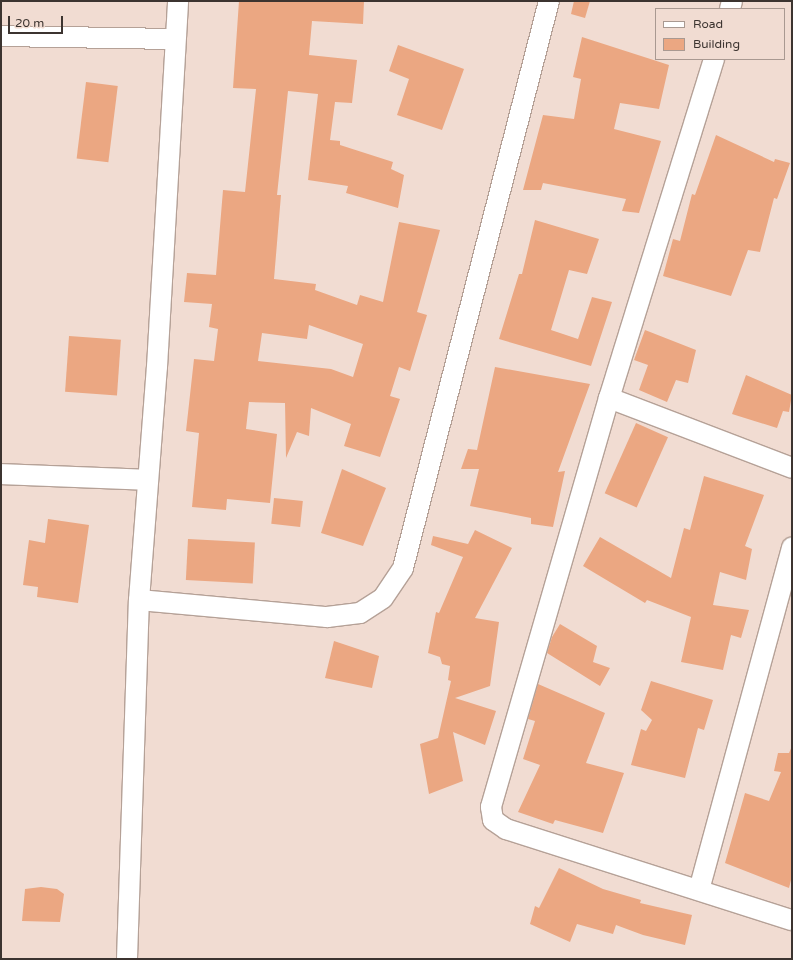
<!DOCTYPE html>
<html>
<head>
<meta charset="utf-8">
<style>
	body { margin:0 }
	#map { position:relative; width:793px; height:960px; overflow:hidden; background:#f1dcd2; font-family:"Varela Round",sans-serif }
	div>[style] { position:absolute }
	.building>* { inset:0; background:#eba782; transform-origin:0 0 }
	.roads { filter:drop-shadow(1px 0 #b5a197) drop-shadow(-1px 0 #b5a197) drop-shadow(0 1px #b5a197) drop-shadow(0 -1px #b5a197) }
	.street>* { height:20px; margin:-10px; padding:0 10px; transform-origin:10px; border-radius:10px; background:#fff }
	span { translate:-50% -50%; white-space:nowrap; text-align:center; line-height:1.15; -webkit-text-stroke:3px #f1dcd2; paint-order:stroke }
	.frame { position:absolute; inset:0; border:2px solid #3c3430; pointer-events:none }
	.legend { position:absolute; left:655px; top:8px; width:130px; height:52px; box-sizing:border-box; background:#f1dcd2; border:1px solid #a99991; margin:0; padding:5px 7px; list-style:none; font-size:12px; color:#3c3430 }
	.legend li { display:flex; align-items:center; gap:8px; height:20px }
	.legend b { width:20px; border:1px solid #a99991 }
	.scale { position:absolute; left:8px; top:16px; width:55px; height:18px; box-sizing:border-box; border:2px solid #3c3430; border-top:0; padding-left:5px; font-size:12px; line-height:14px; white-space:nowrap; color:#3c3430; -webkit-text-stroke:3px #f1dcd2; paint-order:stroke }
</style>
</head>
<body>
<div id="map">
	<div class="building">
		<i style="clip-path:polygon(evenodd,239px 1px,364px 1px,363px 24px,312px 21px,309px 55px,357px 60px,352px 103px,335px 102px,330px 140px,340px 141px,340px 145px,393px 162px,391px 169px,404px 175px,398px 208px,346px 193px,348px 186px,308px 180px,318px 94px,288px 91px,277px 195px,281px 195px,274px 279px,316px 284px,315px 290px,357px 305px,360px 295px,383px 302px,399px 222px,440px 230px,417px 312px,427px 315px,410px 371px,399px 367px,390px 396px,400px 399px,380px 457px,344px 446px,351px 424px,311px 408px,309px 436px,297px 432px,286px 458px,285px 403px,249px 402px,246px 429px,277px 434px,270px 503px,227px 499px,226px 510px,192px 507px,199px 433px,186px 431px,194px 359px,214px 361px,218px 329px,209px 327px,212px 304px,184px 302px,187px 273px,216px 275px,223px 190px,245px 192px,256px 89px,233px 88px,239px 1px,309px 325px,363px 344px,353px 377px,331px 369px,258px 361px,262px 333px,307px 339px,309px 325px)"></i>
		<i style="clip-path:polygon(574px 1px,590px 1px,585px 18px,571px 14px)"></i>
		<i style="clip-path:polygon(582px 37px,669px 65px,659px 109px,620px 103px,614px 129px,661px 141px,639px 213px,622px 211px,626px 199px,543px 183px,541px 190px,523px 190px,543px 115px,574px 119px,581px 79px,573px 77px)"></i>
		<i style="clip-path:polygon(398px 45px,464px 69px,442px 130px,397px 115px,409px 79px,389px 71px)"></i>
		<i style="left:86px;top:82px;width:32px;height:77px;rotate:7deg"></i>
		<i style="clip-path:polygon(716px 135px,774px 162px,775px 159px,790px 163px,777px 199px,774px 198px,760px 252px,748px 250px,731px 296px,663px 276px,673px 239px,680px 241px,692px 194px,695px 195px)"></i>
		<i style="clip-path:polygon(535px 220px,599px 239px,587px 274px,569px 270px,551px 330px,578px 339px,592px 297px,612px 302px,591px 366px,499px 339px,519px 274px,522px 274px)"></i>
		<i style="clip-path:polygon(645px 330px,696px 350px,688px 383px,676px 380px,667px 402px,639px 390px,648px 365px,634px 360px)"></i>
		<i style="left:69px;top:336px;width:52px;height:56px;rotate:4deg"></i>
		<i style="clip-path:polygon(495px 367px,590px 384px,558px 472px,565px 471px,553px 527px,531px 524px,531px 518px,470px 506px,479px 469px,461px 469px,468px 449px,477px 450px)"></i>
		<i style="clip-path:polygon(746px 375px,792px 395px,789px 412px,783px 411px,777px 428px,732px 414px)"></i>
		<i style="left:636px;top:423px;width:35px;height:77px;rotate:24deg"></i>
		<i style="clip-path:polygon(342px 469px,386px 488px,363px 546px,321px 533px)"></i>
		<i style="clip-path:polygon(704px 476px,764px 495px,745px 546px,752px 549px,746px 580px,720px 572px,713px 605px,749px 610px,741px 638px,731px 635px,723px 670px,681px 662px,691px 617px,647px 600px,645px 603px,583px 566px,600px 537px,671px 578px,684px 528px,690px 530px)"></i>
		<i style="left:274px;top:498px;width:29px;height:26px;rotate:6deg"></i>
		<i style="clip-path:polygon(48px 519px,89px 525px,78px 603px,37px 597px,38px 587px,23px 585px,29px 540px,45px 543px)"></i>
		<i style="clip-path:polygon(475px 530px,512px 548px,475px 618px,499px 622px,490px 686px,455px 698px,496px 711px,485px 745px,453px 732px,463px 781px,429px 794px,420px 744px,438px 738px,451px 681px,448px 680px,450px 666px,442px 664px,440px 657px,428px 653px,436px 612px,439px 613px,463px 557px,431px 545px,433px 536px,468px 544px)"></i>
		<i style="left:188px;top:539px;width:67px;height:41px;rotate:3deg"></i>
		<i style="clip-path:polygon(560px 624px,597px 646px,593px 662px,610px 668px,600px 686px,547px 653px,552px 637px)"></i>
		<i style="clip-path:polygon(334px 641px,379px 656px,372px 688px,325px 678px)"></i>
		<i style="clip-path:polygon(651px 681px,713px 700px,704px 730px,698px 728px,685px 778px,631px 765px,641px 729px,646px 731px,652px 720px,641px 710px)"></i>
		<i style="clip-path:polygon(538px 684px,605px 713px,586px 763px,624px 773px,603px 833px,555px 820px,553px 824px,518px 812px,540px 765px,523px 759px,535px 721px,528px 719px)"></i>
		<i style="clip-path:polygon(792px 746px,792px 876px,789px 888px,725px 863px,745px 793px,769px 801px,781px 772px,774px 771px,778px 753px,789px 753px)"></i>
		<i style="clip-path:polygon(559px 868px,603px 889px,641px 900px,640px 903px,692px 915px,685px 945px,643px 935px,616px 925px,613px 934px,577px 924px,570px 942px,530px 924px,535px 906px,539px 908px)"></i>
		<i style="clip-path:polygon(41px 887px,57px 889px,64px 894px,60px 922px,22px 921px,25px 889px)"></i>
	</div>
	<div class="roads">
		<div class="street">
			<i style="left:730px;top:9px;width:8px;rotate:-76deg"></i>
			<i style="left:1px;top:36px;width:174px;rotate:1deg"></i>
			<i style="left:714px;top:59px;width:355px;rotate:107.2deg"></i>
			<i style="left:609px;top:398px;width:426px;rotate:106.1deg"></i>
			<i style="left:491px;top:807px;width:13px;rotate:81deg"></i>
			<i style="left:493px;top:820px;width:16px;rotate:35deg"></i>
			<i style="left:506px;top:829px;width:300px;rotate:17.7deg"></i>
			<i style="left:609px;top:398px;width:196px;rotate:20.9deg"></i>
			<i style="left:1px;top:474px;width:147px;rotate:2.3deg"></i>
			<i style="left:139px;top:600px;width:189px;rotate:5.2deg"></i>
			<i style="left:327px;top:617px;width:33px;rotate:-7deg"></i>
			<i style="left:360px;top:613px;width:27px;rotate:-33deg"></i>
			<i style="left:383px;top:598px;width:36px;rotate:-56deg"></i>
			<i style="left:403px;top:568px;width:585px;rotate:-75.56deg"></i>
			<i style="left:699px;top:890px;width:355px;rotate:-74.8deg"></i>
			<i style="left:127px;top:959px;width:359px;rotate:-88.1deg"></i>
			<i style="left:139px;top:600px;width:234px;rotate:-85.6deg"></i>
			<i style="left:157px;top:367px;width:367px;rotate:-86.7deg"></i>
		</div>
	</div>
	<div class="frame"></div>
	<ul class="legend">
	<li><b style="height:5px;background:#fff"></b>Road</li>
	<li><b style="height:11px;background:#eba782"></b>Building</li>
	</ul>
	<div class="scale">20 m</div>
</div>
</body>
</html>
